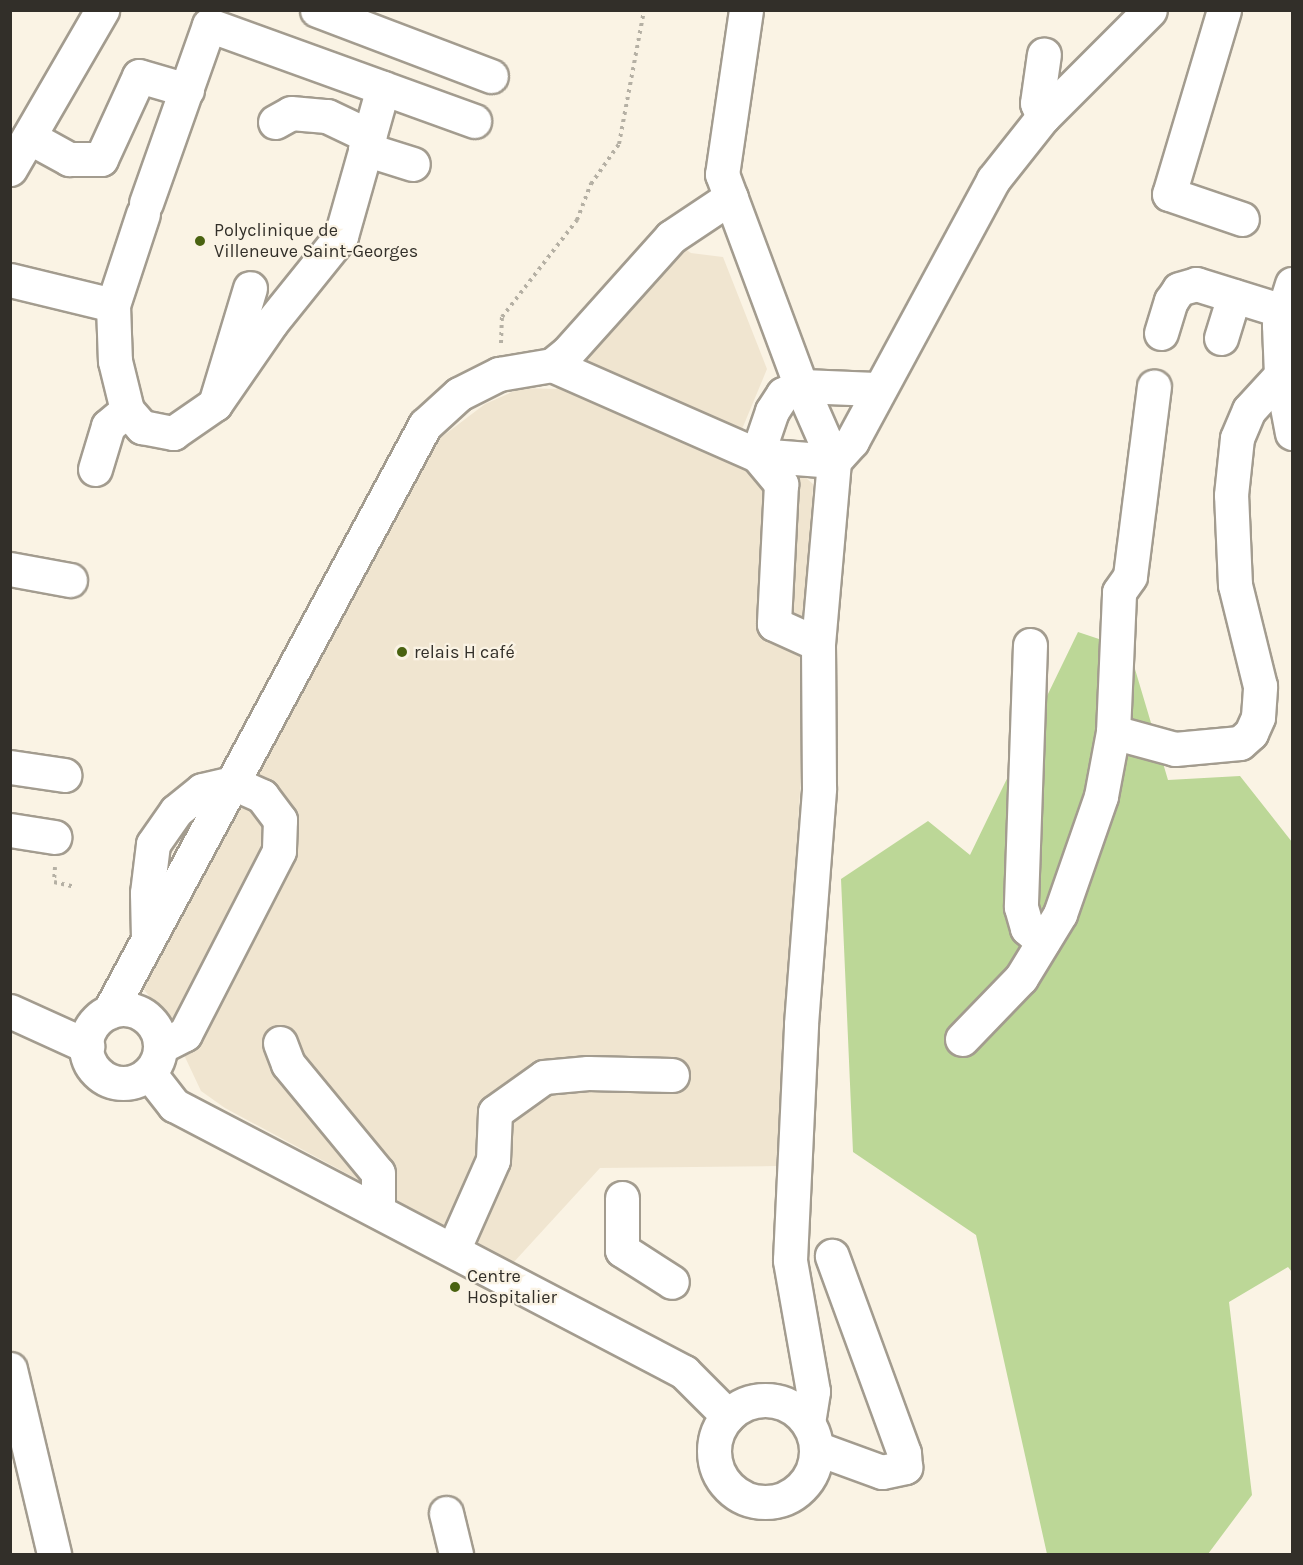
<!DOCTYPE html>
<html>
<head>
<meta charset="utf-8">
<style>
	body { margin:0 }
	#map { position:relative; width:1303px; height:1565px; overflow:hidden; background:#faf3e4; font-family:Karla,sans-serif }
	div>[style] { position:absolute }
	.built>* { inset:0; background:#f0e5d0 }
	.green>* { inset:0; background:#bcd797 }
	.path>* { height:4px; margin-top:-2px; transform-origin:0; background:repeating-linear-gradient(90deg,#b5b0a4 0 3px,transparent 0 7.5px) }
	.roads { filter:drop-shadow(2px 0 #a39c8f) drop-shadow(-2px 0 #a39c8f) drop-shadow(0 2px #a39c8f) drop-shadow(0 -2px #a39c8f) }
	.minor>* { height:33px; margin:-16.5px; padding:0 16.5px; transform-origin:16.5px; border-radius:16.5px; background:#fff }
	.minor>.ring { margin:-16.5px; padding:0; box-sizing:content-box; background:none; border:33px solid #fff; border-radius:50% }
	.dots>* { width:16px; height:16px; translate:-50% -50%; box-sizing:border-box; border:3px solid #faf3e4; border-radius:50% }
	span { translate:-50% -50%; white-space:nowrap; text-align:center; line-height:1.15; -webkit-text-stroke:4.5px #faf3e4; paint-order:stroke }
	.poi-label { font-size:18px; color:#322f29 }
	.left { translate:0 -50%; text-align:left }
	.frame { position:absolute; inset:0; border:12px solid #322f29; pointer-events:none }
</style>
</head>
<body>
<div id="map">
	<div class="built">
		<i style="clip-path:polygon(678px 244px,691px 253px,723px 257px,767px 369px,730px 458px,805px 477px,813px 484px,801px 777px,776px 1166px,600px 1168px,513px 1263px,225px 1108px,201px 1091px,168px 1021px,139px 983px,401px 497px,439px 439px,485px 404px,521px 388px,556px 389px)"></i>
	</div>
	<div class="green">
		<i style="clip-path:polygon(1078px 632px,1129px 649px,1168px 780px,1240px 776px,1292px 842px,1292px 1272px,1288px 1267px,1229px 1302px,1252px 1495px,1208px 1554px,1047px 1554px,976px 1235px,853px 1152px,841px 879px,928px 821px,970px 855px)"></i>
	</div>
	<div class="path">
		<i style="left:501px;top:343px;width:26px;rotate:-88deg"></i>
		<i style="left:502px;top:317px;width:123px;rotate:-52.3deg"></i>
		<i style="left:577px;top:220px;width:39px;rotate:-69deg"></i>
		<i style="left:591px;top:184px;width:49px;rotate:-55deg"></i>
		<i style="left:619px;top:144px;width:136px;rotate:-79.4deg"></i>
		<i style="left:55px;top:867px;width:15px;rotate:94deg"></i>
		<i style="left:54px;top:882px;width:22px;rotate:13deg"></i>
	</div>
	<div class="roads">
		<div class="minor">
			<i style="left:317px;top:10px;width:186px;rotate:20.8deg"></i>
			<i style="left:746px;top:10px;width:166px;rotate:98.3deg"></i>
			<i style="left:722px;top:174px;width:226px;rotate:69.6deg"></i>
			<i style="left:801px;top:386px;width:82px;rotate:66.3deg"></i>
			<i style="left:1224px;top:10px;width:192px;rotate:106.6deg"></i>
			<i style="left:1169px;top:194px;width:77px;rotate:18.9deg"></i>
			<i style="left:1043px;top:117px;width:15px;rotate:-113deg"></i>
			<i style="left:1037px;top:103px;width:49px;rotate:-81.9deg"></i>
			<i style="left:275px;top:122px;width:18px;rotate:-29deg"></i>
			<i style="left:291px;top:113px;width:36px;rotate:5deg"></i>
			<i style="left:327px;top:116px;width:47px;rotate:25.5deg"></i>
			<i style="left:29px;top:137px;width:46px;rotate:28.8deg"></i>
			<i style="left:69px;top:159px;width:32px"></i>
			<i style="left:101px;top:159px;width:91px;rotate:-65.4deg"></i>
			<i style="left:139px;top:76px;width:50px;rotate:16.3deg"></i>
			<i style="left:365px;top:149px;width:50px;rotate:17.4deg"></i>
			<i style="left:10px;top:169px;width:184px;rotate:-59.9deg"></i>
			<i style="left:146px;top:203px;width:189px;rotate:-70.5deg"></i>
			<i style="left:209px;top:25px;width:282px;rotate:19.9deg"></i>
			<i style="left:10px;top:280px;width:106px;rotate:13.6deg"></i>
			<i style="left:113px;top:305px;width:96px;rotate:-71.8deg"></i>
			<i style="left:1292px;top:284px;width:43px;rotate:107.6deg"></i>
			<i style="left:1279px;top:325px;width:50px;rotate:87.7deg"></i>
			<i style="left:1281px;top:375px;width:59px;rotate:79.3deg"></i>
			<i style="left:113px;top:305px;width:56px;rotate:88deg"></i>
			<i style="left:115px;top:361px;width:50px;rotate:76.2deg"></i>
			<i style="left:127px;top:410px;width:23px;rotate:49deg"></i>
			<i style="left:142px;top:427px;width:32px;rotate:11deg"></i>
			<i style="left:173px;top:433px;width:51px;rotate:-34.6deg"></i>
			<i style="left:215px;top:404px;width:121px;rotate:-73.2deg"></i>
			<i style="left:1161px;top:333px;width:34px;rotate:-73deg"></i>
			<i style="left:1171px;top:301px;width:14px;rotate:-56deg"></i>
			<i style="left:1179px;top:289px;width:18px;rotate:-16deg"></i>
			<i style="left:1196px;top:284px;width:91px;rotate:17.2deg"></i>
			<i style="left:1221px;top:338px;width:44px;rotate:-72.8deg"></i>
			<i style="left:552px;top:365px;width:224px;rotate:23.7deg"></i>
			<i style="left:757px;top:455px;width:77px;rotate:4.5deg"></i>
			<i style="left:215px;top:404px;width:98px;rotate:-55.3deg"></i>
			<i style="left:271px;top:323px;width:112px;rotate:-51.2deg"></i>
			<i style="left:341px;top:236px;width:154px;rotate:-74.2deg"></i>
			<i style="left:757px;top:455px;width:38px;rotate:50deg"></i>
			<i style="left:781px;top:484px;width:140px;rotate:92.9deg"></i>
			<i style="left:774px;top:624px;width:48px;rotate:24.4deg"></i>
			<i style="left:757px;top:455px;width:46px;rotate:-71.2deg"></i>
			<i style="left:772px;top:411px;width:20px;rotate:-57deg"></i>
			<i style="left:783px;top:394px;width:20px;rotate:-24deg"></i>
			<i style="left:801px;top:386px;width:76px;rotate:2.3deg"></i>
			<i style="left:95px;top:469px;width:45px;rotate:-73.2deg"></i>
			<i style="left:108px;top:426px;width:25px;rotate:-40deg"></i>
			<i style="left:10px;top:569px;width:61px;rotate:10.4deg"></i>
			<i style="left:1030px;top:645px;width:262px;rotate:92deg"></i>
			<i style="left:1021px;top:907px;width:22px;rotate:74deg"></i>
			<i style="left:1027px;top:928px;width:21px;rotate:41deg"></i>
			<i style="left:1113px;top:732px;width:64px;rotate:15.3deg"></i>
			<i style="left:1175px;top:749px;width:65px;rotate:-5.3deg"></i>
			<i style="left:1240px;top:743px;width:15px;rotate:-42deg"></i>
			<i style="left:1251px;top:733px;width:17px;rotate:-66deg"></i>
			<i style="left:1258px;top:717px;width:31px;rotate:-86deg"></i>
			<i style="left:1260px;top:686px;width:104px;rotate:-103.9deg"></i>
			<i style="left:1235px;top:585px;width:90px;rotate:-92.5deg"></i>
			<i style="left:1231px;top:495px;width:57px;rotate:-84deg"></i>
			<i style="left:1237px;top:438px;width:30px;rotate:-67deg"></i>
			<i style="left:1249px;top:410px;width:47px;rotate:-47.6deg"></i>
			<i style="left:10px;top:767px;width:55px;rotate:8.4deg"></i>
			<i style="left:10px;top:830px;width:45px;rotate:9deg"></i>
			<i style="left:148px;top:938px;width:45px;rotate:-91.3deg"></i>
			<i style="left:147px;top:893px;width:49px;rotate:-83deg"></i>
			<i style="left:153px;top:844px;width:40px;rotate:-55.1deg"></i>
			<i style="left:176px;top:811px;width:33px;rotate:-39deg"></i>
			<i style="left:202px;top:790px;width:32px;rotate:-13deg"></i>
			<i style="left:233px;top:783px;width:32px;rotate:24deg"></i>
			<i style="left:262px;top:796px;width:30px;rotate:53deg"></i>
			<i style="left:280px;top:820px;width:31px;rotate:92deg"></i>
			<i style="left:279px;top:851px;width:206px;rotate:117.2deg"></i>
			<i style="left:185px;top:1034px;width:28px;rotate:153deg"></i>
			<i class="ring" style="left:86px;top:1009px;width:41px;height:41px"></i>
			<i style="left:10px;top:1011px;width:85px;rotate:24.4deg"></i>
			<i style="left:109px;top:1012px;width:667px;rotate:-61.71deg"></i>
			<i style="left:425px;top:425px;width:46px;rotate:-42.4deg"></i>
			<i style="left:459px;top:394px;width:45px;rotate:-26.6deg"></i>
			<i style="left:499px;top:374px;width:54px;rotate:-9.6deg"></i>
			<i style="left:552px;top:365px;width:19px;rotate:-39deg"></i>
			<i style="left:567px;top:353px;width:156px;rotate:-48.1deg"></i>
			<i style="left:671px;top:237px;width:72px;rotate:-33.7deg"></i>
			<i style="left:962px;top:1039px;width:85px;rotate:-46deg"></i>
			<i style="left:1021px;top:978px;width:75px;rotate:-58.6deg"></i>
			<i style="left:1060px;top:914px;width:125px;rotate:-70.8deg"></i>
			<i style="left:1101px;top:796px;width:65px;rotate:-79.4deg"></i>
			<i style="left:1113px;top:732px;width:140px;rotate:-87.5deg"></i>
			<i style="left:1119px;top:592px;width:19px;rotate:-55deg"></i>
			<i style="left:1130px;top:576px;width:191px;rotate:-82.8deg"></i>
			<i style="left:280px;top:1043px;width:22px;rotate:69deg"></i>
			<i style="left:288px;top:1064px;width:141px;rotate:50.5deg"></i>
			<i style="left:378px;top:1173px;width:38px;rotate:90deg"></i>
			<i style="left:149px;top:1073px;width:41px;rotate:52deg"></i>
			<i style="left:174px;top:1105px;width:576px;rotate:27.63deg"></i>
			<i style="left:684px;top:1372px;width:62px;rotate:45deg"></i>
			<i style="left:622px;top:1198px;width:52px;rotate:90deg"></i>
			<i style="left:622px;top:1250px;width:59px;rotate:32.6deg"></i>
			<i style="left:454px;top:1248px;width:96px;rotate:-66.1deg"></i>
			<i style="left:493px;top:1160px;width:48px;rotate:-87.6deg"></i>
			<i style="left:495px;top:1112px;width:60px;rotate:-35.5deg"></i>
			<i style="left:544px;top:1077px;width:44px;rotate:-5.2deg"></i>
			<i style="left:588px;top:1073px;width:84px;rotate:1.4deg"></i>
			<i style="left:10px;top:1369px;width:190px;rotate:76.6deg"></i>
			<i class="ring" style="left:714px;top:1400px;width:69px;height:69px"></i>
			<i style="left:808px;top:1423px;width:32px;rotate:-81deg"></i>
			<i style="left:813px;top:1391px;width:133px;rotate:-100deg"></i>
			<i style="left:790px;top:1260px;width:236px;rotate:-87.3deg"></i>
			<i style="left:801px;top:1024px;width:237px;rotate:-85.6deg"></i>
			<i style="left:819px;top:788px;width:144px;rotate:-90.4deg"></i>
			<i style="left:818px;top:644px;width:184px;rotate:-85deg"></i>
			<i style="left:834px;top:461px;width:27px;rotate:-48deg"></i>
			<i style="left:852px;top:441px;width:297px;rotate:-61.6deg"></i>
			<i style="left:993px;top:180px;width:80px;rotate:-51.6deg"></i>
			<i style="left:1043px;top:117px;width:151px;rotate:-45deg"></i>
			<i style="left:816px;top:1448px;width:70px;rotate:20deg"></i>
			<i style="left:882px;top:1472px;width:24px;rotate:-12deg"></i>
			<i style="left:905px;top:1467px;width:14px;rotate:-94deg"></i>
			<i style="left:904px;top:1453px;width:210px;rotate:-110.1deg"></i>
			<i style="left:446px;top:1513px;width:42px;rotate:76.3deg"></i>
		</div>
	</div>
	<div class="dots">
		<i style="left:200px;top:241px;background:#496210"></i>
		<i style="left:402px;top:652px;background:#496210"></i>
		<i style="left:455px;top:1287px;background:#496210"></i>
	</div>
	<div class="poi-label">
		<span class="left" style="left:214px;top:241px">Polyclinique de<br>Villeneuve Saint-Georges</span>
		<span class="left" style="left:414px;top:652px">relais H café</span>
		<span class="left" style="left:467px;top:1287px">Centre<br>Hospitalier</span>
	</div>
	<div class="frame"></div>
</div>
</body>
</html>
